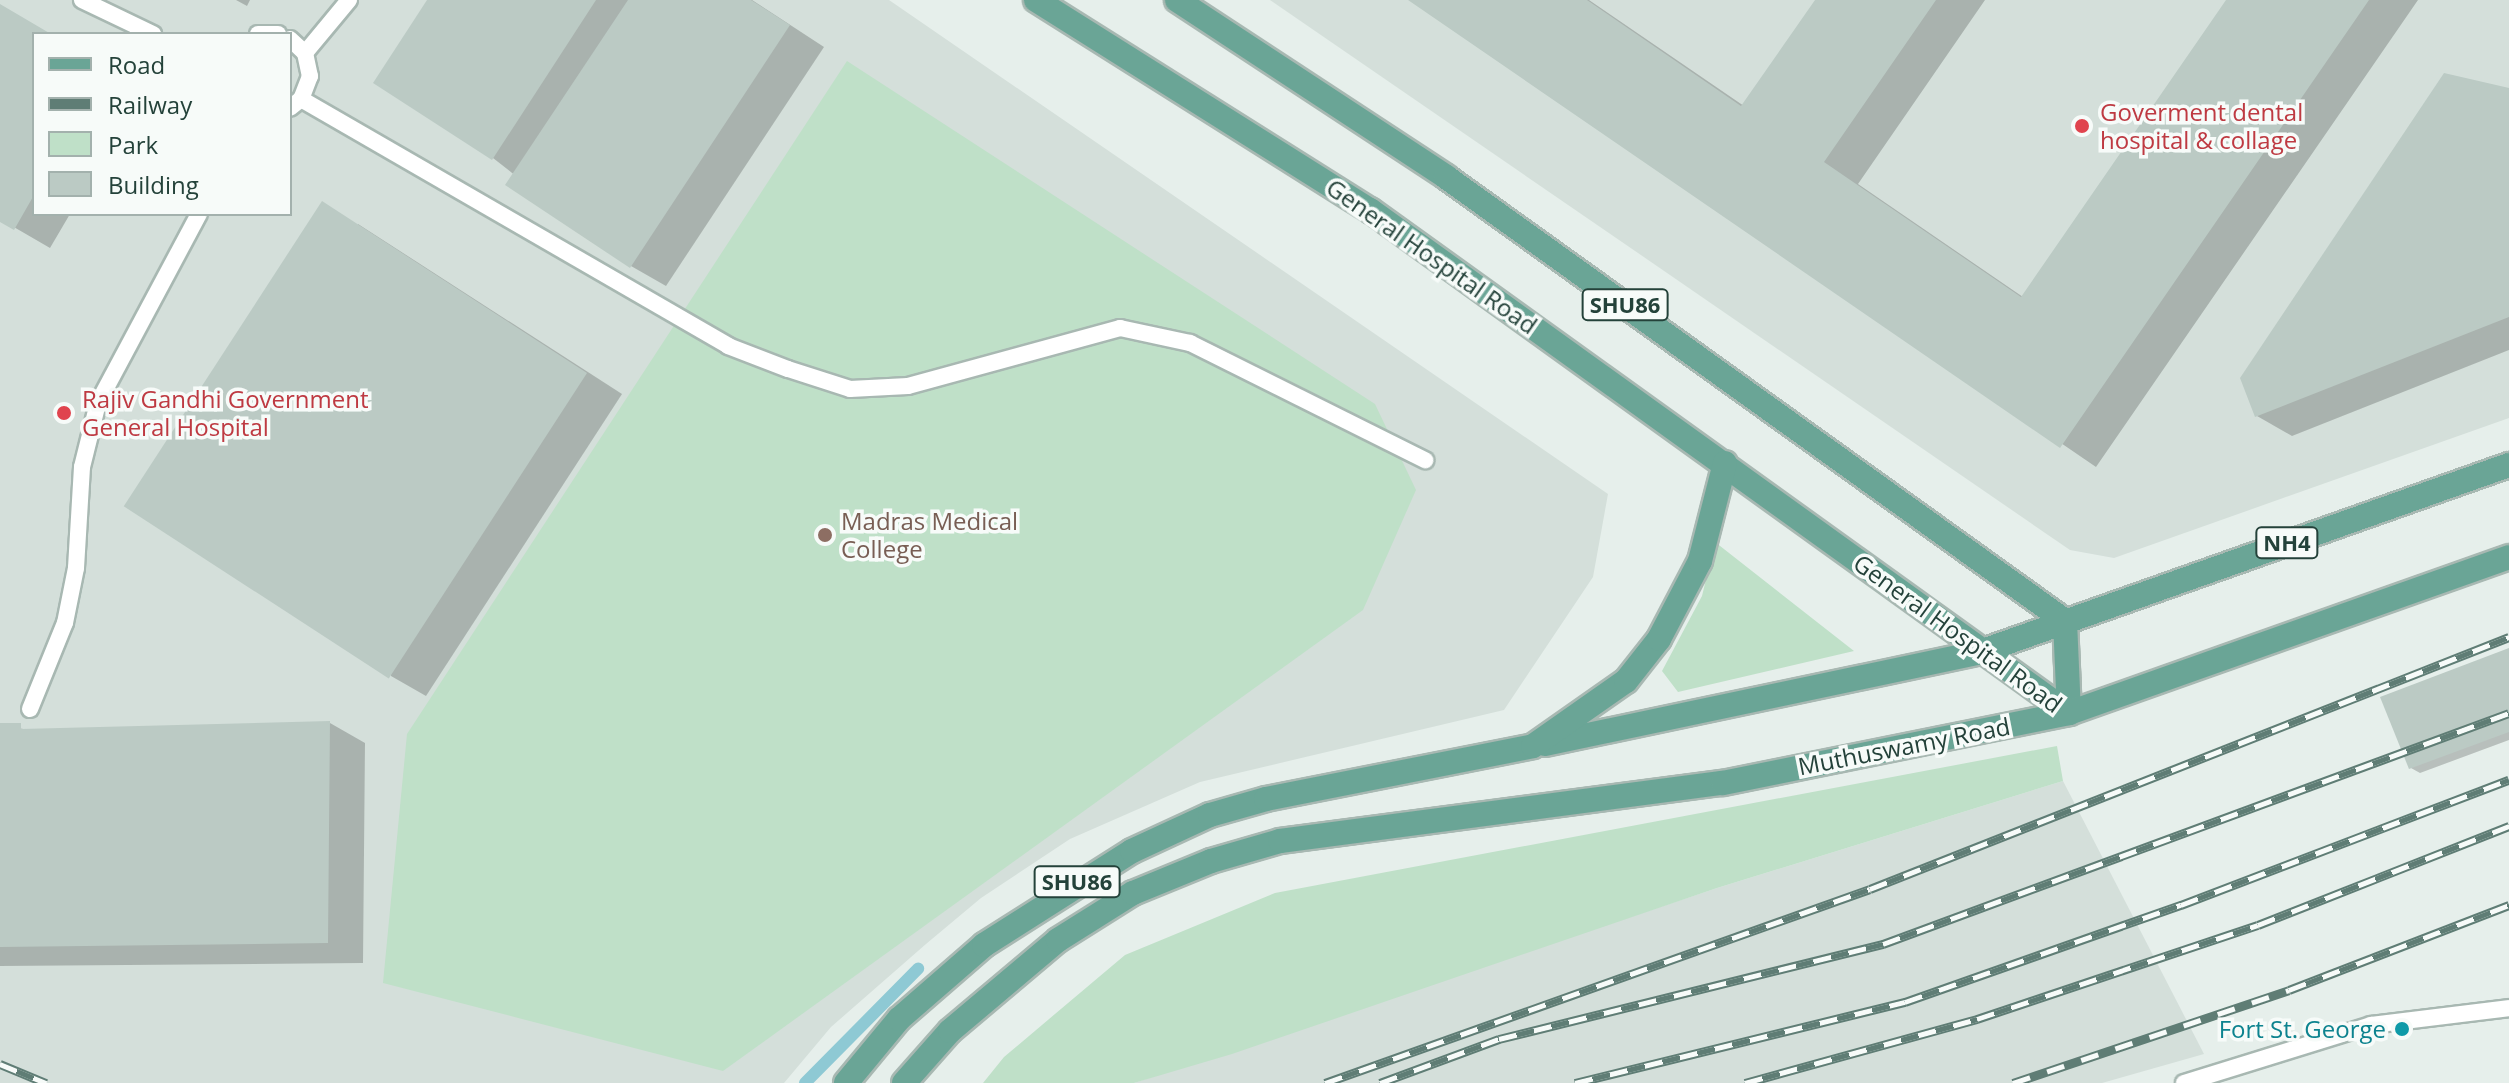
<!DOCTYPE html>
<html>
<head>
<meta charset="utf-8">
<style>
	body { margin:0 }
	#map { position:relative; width:2509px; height:1083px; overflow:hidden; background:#e6efeb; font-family:"Open Sans",sans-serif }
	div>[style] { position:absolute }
	.built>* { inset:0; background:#d4dfda }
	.green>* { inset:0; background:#bfe0c8 }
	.shadow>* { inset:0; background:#0003 }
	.stream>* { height:12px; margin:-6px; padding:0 6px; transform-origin:6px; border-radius:6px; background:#8ec9d4 }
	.building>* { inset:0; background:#bbcac4; transform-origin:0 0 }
	.roads { filter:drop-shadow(2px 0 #a8b8b2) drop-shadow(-2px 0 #a8b8b2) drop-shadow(0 2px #a8b8b2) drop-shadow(0 -2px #a8b8b2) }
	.service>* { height:16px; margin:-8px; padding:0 8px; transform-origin:8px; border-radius:8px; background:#fff }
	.primary>* { height:24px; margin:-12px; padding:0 12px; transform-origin:12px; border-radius:12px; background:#6aa596 }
	.rail>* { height:9px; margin-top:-4.5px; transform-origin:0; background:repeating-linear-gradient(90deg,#f7fbf9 0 18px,#5f7d75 0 36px); box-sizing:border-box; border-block:2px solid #5f7d75 }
	.dots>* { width:22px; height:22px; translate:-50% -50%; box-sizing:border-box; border:4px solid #f7fbf9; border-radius:50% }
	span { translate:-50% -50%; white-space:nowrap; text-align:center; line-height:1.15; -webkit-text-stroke:7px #f7fbf9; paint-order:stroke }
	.shield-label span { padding:2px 6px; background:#f7fbf9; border:2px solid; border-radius:6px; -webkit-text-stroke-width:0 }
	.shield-label { font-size:22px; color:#24423a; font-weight:700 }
	.health-label { font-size:24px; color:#be3a42 }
	.left { translate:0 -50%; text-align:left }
	.street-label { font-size:24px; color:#24423a }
	.education-label { font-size:24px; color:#785e54 }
	.culture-label { font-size:24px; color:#0d838f }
	.right { translate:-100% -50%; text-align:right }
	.legend { position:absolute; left:32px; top:32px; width:260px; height:184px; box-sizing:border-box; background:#f7fbf9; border:2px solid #a3b1ad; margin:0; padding:10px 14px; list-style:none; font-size:24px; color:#24423a }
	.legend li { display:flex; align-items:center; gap:16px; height:40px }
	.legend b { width:40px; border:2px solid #a3b1ad }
</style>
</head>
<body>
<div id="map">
	<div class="built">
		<i style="clip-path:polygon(evenodd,0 0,889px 0,1608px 494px,1593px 577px,1504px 710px,1200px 782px,1070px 839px,981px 898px,926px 944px,831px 1027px,784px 1083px,0 1083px,0 0,34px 34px,290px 34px,290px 214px,34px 214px,34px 34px)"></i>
		<i style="clip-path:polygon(1270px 0,2509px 0,2509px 418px,2114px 558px,2070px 550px)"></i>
		<i style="clip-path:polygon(2063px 781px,2204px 1054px,2102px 1083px,1134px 1083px,1717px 888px)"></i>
	</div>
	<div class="green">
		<i style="clip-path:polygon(847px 61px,1375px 404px,1416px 490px,1363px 610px,723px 1071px,383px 983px,407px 734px)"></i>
		<i style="clip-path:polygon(1715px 542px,1854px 651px,1678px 692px,1662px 671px,1702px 596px)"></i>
		<i style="clip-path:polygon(2057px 746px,2063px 781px,1717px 888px,1232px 1054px,1134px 1083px,983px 1083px,1004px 1057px,1125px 955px,1275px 893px)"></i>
	</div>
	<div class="shadow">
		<i style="clip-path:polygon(236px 0,250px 0,247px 6px)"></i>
		<i style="clip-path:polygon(429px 0,752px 0,824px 47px,666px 286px,631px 266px,493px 158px)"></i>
		<i style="clip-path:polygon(1412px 0,1589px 0,1744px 106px,1817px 0,1985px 0,1858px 184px,2023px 297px,2228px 0,2418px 0,2096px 467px)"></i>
		<i style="clip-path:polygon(0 6px,47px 34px,34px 34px,34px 214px,70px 214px,50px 248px,0 219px)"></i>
		<i style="clip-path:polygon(2509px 90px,2509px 350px,2292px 436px,2257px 416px)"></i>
		<i style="clip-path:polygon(358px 224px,622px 394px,426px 696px,391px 676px)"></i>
		<i style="clip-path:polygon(2509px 651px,2509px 740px,2420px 773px,2411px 768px)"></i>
		<i style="clip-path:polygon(330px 723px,365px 743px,363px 963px,0 966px,0 725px,29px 730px)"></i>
	</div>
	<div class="stream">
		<i style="left:805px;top:1083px;width:161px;rotate:-45.3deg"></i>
	</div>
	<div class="building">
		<i style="clip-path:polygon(427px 0,596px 0,492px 160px,373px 83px)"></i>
		<i style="clip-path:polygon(628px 0,751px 0,790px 25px,630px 268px,505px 185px)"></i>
		<i style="clip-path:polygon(1408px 0,1587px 0,1741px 106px,1815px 0,1936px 0,1824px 162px,2021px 297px,2226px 0,2369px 0,2060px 448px)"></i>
		<i style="clip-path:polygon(0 4px,51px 34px,34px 34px,34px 195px,14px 230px,0 222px)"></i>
		<i style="clip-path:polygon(2444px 73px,2509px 88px,2509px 317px,2255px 417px,2240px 378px)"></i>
		<i style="left:322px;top:201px;width:316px;height:364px;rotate:33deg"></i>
		<i style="clip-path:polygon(2509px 648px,2509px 732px,2409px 769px,2380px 697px)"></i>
		<i style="clip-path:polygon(330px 721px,328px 943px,0 947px,0 723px,21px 723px,21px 729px)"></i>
	</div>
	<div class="roads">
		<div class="service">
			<i style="left:82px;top:0;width:79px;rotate:25.6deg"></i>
			<i style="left:258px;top:34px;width:20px"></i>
			<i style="left:290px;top:39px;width:21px;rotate:43deg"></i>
			<i style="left:305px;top:53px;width:24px;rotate:78deg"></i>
			<i style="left:310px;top:76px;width:25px;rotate:111deg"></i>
			<i style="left:301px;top:99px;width:14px;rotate:141deg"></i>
			<i style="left:305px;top:53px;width:69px;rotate:-50.3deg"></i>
			<i style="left:301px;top:99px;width:493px;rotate:30deg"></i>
			<i style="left:728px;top:346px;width:64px;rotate:21deg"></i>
			<i style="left:788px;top:369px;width:65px;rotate:17.9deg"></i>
			<i style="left:850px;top:389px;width:58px;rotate:-3deg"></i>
			<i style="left:908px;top:386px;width:220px;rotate:-15.3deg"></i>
			<i style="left:1120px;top:328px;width:72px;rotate:12.1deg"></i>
			<i style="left:1190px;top:343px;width:263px;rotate:26.5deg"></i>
			<i style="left:30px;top:709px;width:93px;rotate:-67.9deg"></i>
			<i style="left:65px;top:623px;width:56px;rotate:-78.7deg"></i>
			<i style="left:76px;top:568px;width:101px;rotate:-86.6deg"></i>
			<i style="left:82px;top:467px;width:66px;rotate:-76deg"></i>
			<i style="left:98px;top:403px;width:214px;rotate:-61.9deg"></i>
			<i style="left:2184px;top:1083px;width:196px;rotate:-17.2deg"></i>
			<i style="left:2371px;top:1025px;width:139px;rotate:-7deg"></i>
		</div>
		<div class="primary">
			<i style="left:1036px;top:0;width:395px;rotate:32.2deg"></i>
			<i style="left:1370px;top:210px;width:861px;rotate:35.74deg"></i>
			<i style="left:1177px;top:0;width:322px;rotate:33.3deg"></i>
			<i style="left:1446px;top:177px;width:762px;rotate:35.65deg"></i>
			<i style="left:2065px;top:621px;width:92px;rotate:87.5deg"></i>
			<i style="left:1545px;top:744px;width:445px;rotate:-11.9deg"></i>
			<i style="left:1980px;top:652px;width:561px;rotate:-19.47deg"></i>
			<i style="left:846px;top:1083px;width:83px;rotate:-50.4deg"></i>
			<i style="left:899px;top:1019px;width:113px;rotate:-41deg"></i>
			<i style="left:984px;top:945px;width:175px;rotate:-32.4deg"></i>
			<i style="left:1132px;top:851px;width:86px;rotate:-24.8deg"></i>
			<i style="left:1210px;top:815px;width:58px;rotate:-15.9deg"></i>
			<i style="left:1266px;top:799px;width:272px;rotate:-11.2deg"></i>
			<i style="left:1533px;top:746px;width:113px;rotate:-35deg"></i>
			<i style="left:1626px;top:681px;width:53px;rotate:-51.8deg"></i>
			<i style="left:1659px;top:639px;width:88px;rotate:-62.3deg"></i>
			<i style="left:1700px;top:561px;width:101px;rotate:-75.7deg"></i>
			<i style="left:904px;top:1083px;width:69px;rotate:-48.5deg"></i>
			<i style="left:950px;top:1031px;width:141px;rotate:-40.1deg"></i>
			<i style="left:1058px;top:940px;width:89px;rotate:-32.1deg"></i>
			<i style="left:1133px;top:893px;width:84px;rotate:-22.3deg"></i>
			<i style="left:1211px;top:861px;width:72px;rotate:-16.2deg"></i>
			<i style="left:1280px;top:841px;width:447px;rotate:-7.5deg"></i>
			<i style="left:1723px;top:783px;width:353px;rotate:-11.4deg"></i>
			<i style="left:2069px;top:713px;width:467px;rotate:-19.5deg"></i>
		</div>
	</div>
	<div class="rail">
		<i style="left:0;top:1064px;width:50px;rotate:22.4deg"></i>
		<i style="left:1325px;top:1083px;width:578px;rotate:-19.59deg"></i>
		<i style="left:1870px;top:889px;width:687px;rotate:-21.52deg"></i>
		<i style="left:1380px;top:1083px;width:127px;rotate:-20.3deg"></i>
		<i style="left:1499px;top:1039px;width:396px;rotate:-13.9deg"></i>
		<i style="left:1883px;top:944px;width:667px;rotate:-20.25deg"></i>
		<i style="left:1575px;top:1083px;width:340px;rotate:-13.8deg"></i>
		<i style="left:1905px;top:1002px;width:293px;rotate:-19.4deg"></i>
		<i style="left:2181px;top:905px;width:351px;rotate:-20.9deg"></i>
		<i style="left:1745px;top:1083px;width:241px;rotate:-15.4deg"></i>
		<i style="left:1977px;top:1019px;width:296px;rotate:-18.5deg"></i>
		<i style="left:2258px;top:925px;width:270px;rotate:-21.5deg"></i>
		<i style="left:2013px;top:1083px;width:291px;rotate:-18.6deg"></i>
		<i style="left:2289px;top:990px;width:236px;rotate:-21.1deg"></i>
	</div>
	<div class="dots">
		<i style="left:2082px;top:126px;background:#e0444e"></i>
		<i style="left:64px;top:413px;background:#e0444e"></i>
		<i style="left:825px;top:535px;background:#8d6e63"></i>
		<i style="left:2402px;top:1029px;background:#0f9aa8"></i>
	</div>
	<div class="shield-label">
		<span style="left:1625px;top:305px">SHU86</span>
		<span style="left:2287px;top:543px">NH4</span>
		<span style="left:1077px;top:882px">SHU86</span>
	</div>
	<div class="health-label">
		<span class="left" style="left:2100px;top:126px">Goverment dental<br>hospital &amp; collage</span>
		<span class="left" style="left:82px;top:413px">Rajiv Gandhi Government<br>General Hospital</span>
	</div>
	<div class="street-label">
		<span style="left:1432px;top:256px;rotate:35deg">General Hospital Road</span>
		<span style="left:1958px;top:633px;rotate:36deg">General Hospital Road</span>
		<span style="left:1904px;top:746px;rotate:-11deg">Muthuswamy Road</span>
	</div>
	<div class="education-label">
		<span class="left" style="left:841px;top:535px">Madras Medical<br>College</span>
	</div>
	<div class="culture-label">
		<span class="right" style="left:2386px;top:1029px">Fort St. George</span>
	</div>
	<ul class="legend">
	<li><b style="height:10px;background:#6aa596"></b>Road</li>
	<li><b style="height:10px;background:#5f7d75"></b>Railway</li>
	<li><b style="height:22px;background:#bfe0c8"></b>Park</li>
	<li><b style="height:22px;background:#bbcac4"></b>Building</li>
	</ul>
</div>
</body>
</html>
